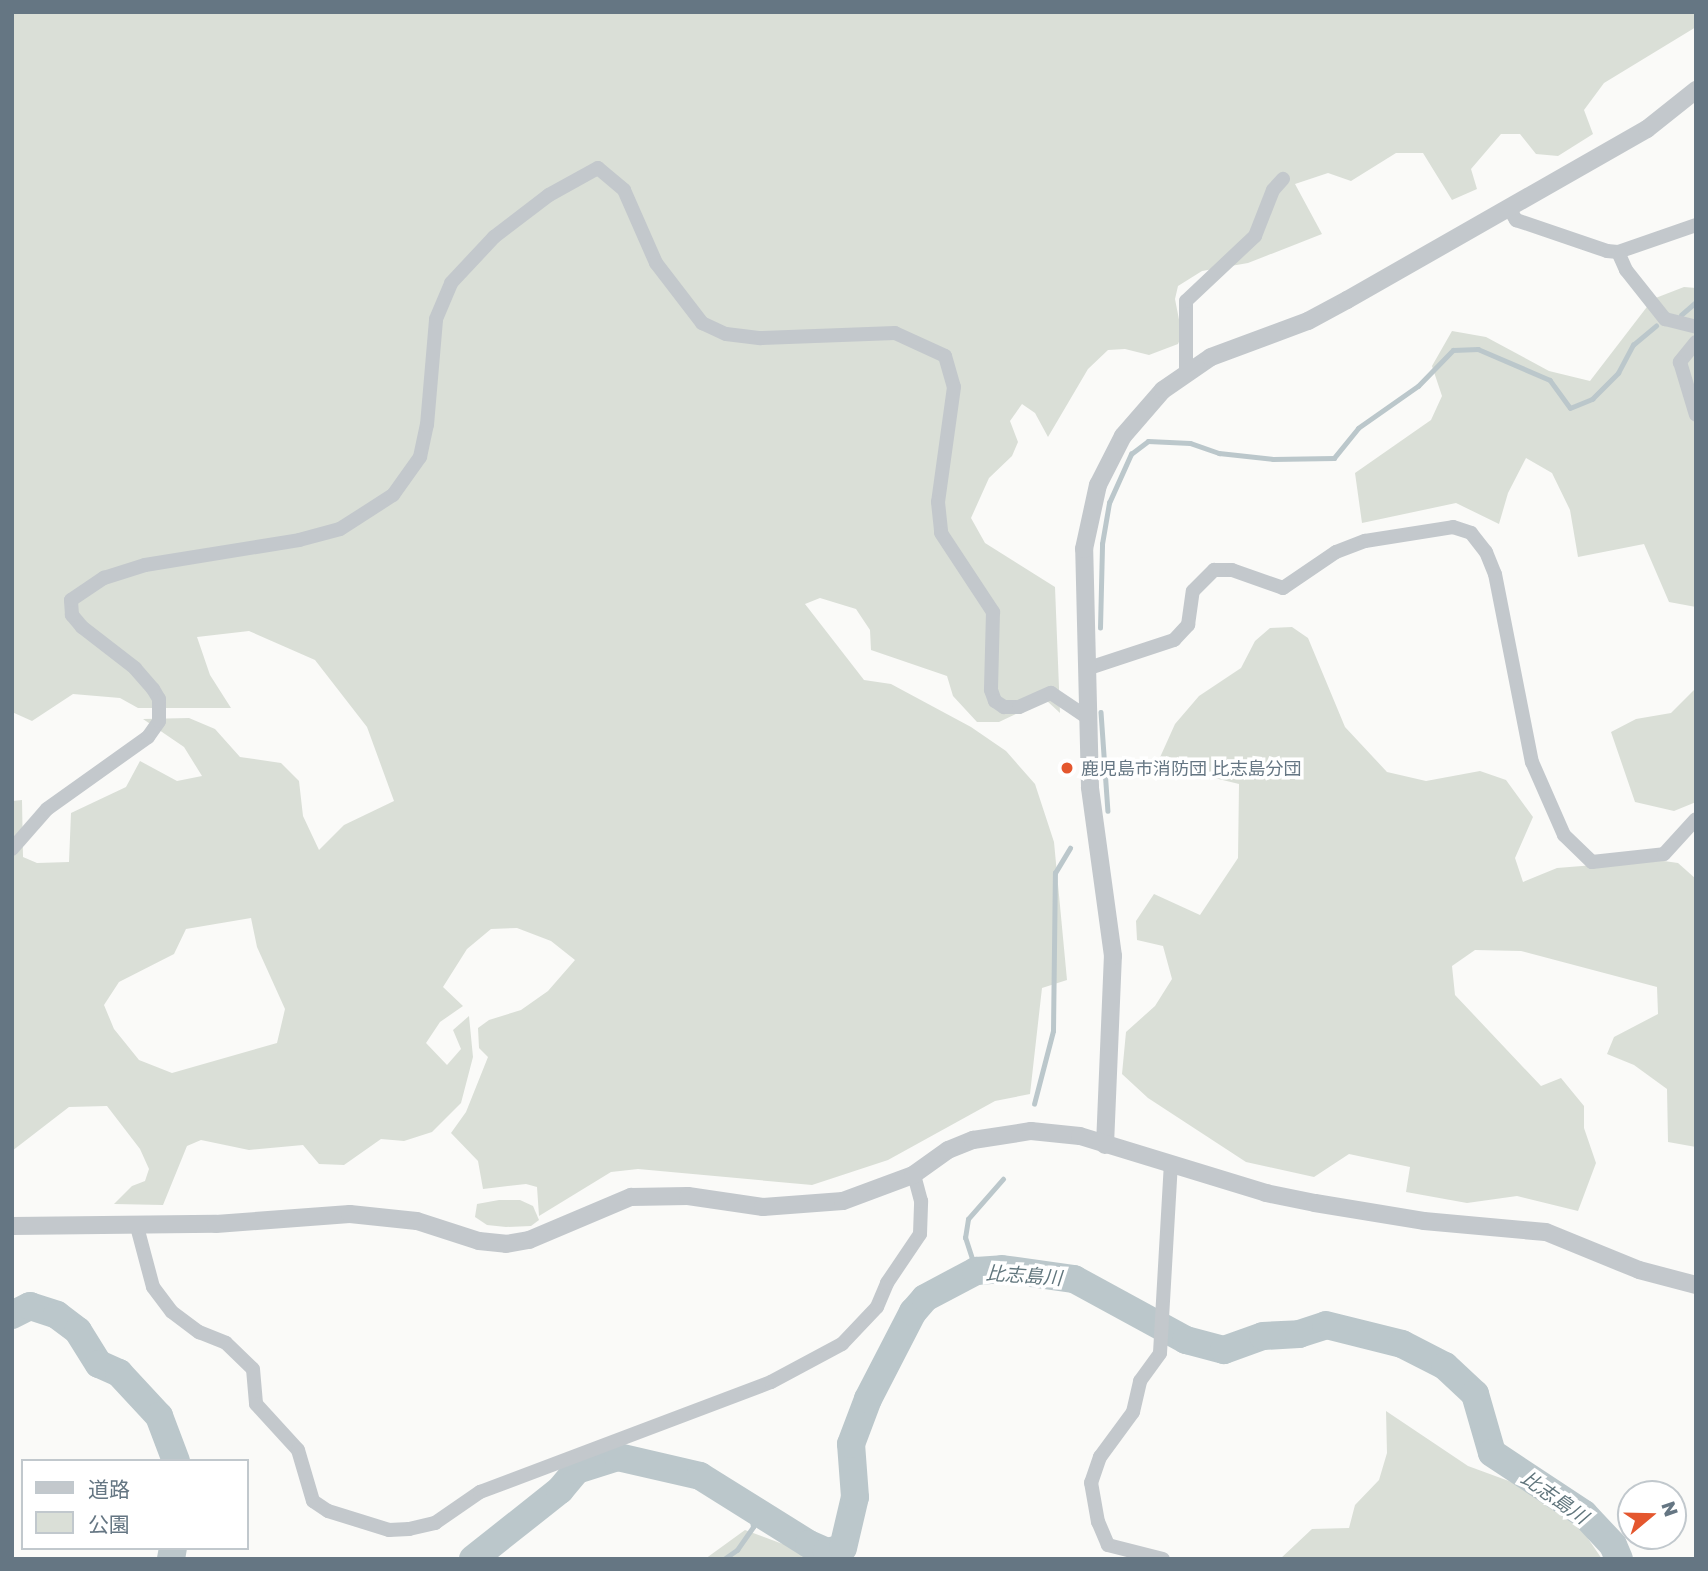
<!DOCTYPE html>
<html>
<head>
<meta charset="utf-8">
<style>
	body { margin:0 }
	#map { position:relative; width:1708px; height:1571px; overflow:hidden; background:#fafaf8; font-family:"Golos Text","Noto Sans JP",sans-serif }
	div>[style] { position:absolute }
	.green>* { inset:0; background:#dadfd7 }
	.stream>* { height:4.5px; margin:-2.25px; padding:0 2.25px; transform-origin:2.25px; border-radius:2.25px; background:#bbc7cb }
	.river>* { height:28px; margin:-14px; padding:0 14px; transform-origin:14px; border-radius:14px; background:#bbc7cb }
	.minor>* { height:14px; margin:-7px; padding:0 7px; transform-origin:7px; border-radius:7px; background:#c3c8cc }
	.tertiary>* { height:18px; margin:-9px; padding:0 9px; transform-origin:9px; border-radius:9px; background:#c3c8cc }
	.dots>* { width:19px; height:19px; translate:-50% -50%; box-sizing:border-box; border:4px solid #fff; border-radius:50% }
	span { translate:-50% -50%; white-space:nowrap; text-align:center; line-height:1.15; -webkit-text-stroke:7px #fff; paint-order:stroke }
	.poi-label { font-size:18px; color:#657683 }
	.left { translate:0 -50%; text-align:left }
	.water-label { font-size:19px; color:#60757c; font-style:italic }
	.frame { position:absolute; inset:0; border:14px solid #657683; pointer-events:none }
	.legend { position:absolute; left:21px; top:1459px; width:228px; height:91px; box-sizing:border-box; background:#fff; border:2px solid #c1c8cd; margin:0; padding:9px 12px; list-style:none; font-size:21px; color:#657683 }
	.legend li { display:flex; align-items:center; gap:14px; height:35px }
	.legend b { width:35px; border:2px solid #c1c8cd }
	.north { position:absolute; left:1617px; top:1480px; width:70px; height:70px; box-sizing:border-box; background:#fff; border:2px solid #c1c8cd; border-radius:50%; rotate:71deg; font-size:19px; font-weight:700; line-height:28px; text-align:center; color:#657683 }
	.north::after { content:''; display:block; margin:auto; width:24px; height:32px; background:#e4572e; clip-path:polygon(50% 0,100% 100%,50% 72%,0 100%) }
</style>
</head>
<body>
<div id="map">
	<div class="green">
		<i style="clip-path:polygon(evenodd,12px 12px,1696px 12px,1696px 27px,1604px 83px,1584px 110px,1593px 134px,1558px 156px,1536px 154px,1520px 134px,1501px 134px,1471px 169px,1477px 189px,1452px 200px,1423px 153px,1396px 153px,1351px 181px,1328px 173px,1295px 184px,1322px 234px,1248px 263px,1202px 271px,1178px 286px,1175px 299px,1182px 335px,1178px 344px,1149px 355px,1125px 349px,1108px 350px,1088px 369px,1048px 437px,1035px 413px,1022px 404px,1010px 421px,1018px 442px,1012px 456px,989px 478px,971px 518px,985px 543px,1055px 587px,1060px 713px,1046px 700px,999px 722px,977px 722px,953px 696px,947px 676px,871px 650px,870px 630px,856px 609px,820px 598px,805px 604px,864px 680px,891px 684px,971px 727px,1006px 751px,1035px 784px,1054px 842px,1067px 980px,1042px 988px,1030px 1094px,995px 1101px,888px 1160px,812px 1185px,638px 1169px,611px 1172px,539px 1216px,537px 1187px,526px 1184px,483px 1189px,478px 1161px,451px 1133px,466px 1112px,488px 1057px,479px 1048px,478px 1028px,489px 1020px,521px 1010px,548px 991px,575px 960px,551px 941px,517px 928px,491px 929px,467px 949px,443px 987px,463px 1006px,440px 1022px,426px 1043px,447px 1065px,461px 1049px,453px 1030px,469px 1016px,473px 1057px,461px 1103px,432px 1132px,404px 1141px,381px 1139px,344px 1165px,319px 1164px,303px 1145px,249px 1150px,201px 1140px,187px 1146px,163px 1205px,114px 1204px,132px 1186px,145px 1181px,149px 1169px,140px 1149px,107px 1106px,69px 1107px,12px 1151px,12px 801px,22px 800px,23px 857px,37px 863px,69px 862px,71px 813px,126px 787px,140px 761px,177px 781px,202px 776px,184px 747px,143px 719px,189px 718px,215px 729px,240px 757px,281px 763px,299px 781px,303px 816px,319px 850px,344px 825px,394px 801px,367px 727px,315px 660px,249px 631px,197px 637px,210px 675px,231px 708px,138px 708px,120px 698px,73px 694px,32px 721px,12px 712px,12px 12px,251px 918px,257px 947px,285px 1009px,277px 1043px,172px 1073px,139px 1060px,114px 1029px,104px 1005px,119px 982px,174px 954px,186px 929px,251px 918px)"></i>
		<i style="clip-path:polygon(1684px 287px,1696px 288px,1696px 607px,1669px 602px,1644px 544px,1578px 557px,1570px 510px,1552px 473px,1526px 458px,1508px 493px,1499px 524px,1456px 503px,1362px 523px,1355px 473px,1431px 420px,1442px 396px,1432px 366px,1452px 331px,1486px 337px,1549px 371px,1590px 381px,1653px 299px)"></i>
		<i style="clip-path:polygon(1292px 627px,1308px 638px,1345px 727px,1387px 772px,1426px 781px,1480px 771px,1506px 780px,1533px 817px,1515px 858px,1523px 882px,1557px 868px,1657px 860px,1678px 863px,1696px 879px,1696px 1147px,1668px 1142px,1667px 1089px,1634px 1065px,1607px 1054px,1614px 1037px,1658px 1014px,1657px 987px,1521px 951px,1475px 950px,1452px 966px,1455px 995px,1541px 1086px,1561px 1078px,1584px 1106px,1584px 1128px,1596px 1163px,1578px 1211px,1517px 1196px,1467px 1203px,1406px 1192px,1410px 1167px,1349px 1154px,1314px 1177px,1246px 1162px,1148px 1098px,1122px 1074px,1126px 1032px,1155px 1006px,1172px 979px,1163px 946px,1137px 940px,1136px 921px,1154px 894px,1200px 915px,1238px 858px,1239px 784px,1157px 764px,1175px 724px,1199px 696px,1241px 668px,1255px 641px,1270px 628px)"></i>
		<i style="clip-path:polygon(1696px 688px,1696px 802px,1674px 811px,1635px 802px,1611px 732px,1636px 719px,1671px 713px)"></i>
		<i style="clip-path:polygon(499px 1200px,520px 1200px,533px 1206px,539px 1220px,531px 1226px,506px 1227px,487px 1225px,475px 1217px,477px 1204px)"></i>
		<i style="clip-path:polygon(1386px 1411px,1468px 1466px,1517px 1484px,1552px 1505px,1578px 1524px,1602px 1559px,1280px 1559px,1312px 1529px,1349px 1528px,1355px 1505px,1379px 1480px,1387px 1453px)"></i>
		<i style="clip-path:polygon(745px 1530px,780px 1543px,845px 1559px,705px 1559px)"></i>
	</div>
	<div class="stream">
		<i style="left:1681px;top:315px;width:20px;rotate:-41deg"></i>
		<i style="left:1100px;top:628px;width:84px;rotate:-88.6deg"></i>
		<i style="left:1102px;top:544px;width:42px;rotate:-80.3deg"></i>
		<i style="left:1109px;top:503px;width:54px;rotate:-65.8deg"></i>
		<i style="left:1131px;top:454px;width:21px;rotate:-37deg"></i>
		<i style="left:1148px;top:441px;width:42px;rotate:2.7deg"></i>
		<i style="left:1190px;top:443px;width:31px;rotate:19deg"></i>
		<i style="left:1219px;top:453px;width:54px;rotate:6.3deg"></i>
		<i style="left:1273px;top:459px;width:61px;rotate:-0.9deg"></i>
		<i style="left:1334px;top:458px;width:38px;rotate:-51deg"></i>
		<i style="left:1358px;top:428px;width:73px;rotate:-35deg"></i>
		<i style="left:1418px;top:386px;width:50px;rotate:-45.8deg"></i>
		<i style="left:1453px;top:350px;width:25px;rotate:-2deg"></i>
		<i style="left:1478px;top:349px;width:78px;rotate:23.3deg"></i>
		<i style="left:1550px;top:380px;width:34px;rotate:54deg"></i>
		<i style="left:1570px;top:408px;width:24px;rotate:-22deg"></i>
		<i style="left:1592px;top:399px;width:37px;rotate:-45deg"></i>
		<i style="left:1618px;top:373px;width:32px;rotate:-62deg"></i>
		<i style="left:1633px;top:345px;width:30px;rotate:-40deg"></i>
		<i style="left:1101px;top:712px;width:99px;rotate:86deg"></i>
		<i style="left:1034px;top:1104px;width:75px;rotate:-75.4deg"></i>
		<i style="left:1053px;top:1031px;width:158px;rotate:-89.3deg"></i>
		<i style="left:1055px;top:873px;width:29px;rotate:-59deg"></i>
		<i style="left:976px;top:1271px;width:35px;rotate:-108deg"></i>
		<i style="left:965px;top:1238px;width:19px;rotate:-81deg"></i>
		<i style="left:968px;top:1219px;width:53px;rotate:-48.8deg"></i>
		<i style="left:724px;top:1559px;width:16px;rotate:-35deg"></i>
		<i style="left:737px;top:1550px;width:28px;rotate:-55deg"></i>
		<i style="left:753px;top:1527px;width:19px;rotate:-99deg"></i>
	</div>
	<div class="river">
		<i style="left:12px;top:1315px;width:20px;rotate:-27deg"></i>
		<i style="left:30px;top:1306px;width:28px;rotate:18deg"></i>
		<i style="left:57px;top:1315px;width:26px;rotate:37deg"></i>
		<i style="left:78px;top:1331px;width:39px;rotate:58deg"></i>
		<i style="left:99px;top:1364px;width:22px;rotate:24deg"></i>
		<i style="left:119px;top:1373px;width:59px;rotate:47.1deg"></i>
		<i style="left:159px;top:1416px;width:48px;rotate:69.3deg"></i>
		<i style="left:171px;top:1559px;width:11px;rotate:-80deg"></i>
		<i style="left:473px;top:1559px;width:111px;rotate:-38.4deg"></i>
		<i style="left:560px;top:1490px;width:26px;rotate:-50deg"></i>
		<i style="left:577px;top:1470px;width:43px;rotate:-17.6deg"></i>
		<i style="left:618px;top:1457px;width:84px;rotate:13deg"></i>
		<i style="left:700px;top:1476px;width:128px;rotate:32deg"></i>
		<i style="left:809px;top:1544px;width:20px;rotate:24deg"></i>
		<i style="left:827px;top:1552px;width:16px;rotate:-14deg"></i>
		<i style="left:843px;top:1548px;width:52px;rotate:-76.8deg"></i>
		<i style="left:855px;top:1497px;width:53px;rotate:-94.3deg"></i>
		<i style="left:851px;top:1444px;width:48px;rotate:-69.3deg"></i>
		<i style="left:868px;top:1399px;width:98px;rotate:-62.7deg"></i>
		<i style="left:913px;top:1312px;width:18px;rotate:-49deg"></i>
		<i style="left:925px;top:1298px;width:58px;rotate:-27.9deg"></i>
		<i style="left:976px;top:1271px;width:26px;rotate:-4deg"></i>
		<i style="left:1002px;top:1269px;width:73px;rotate:7.9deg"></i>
		<i style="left:1074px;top:1279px;width:128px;rotate:28.6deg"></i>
		<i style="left:1186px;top:1340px;width:39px;rotate:15deg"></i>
		<i style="left:1224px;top:1350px;width:41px;rotate:-19.7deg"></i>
		<i style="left:1263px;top:1336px;width:36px;rotate:-3deg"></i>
		<i style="left:1299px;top:1334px;width:28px;rotate:-18deg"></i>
		<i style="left:1326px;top:1325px;width:78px;rotate:14deg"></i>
		<i style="left:1402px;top:1344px;width:48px;rotate:27.1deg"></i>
		<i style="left:1445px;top:1366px;width:41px;rotate:43deg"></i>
		<i style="left:1475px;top:1394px;width:61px;rotate:73.9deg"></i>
		<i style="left:1492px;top:1453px;width:110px;rotate:33.5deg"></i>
		<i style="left:1584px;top:1514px;width:42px;rotate:46.9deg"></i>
		<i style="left:1613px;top:1545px;width:15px;rotate:67deg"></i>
	</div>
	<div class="minor">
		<i style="left:1509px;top:208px;width:14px;rotate:60deg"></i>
		<i style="left:1516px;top:220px;width:96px;rotate:18.8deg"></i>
		<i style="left:1607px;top:251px;width:11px;rotate:5deg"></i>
		<i style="left:1618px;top:252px;width:83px;rotate:-19.1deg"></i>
		<i style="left:1618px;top:252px;width:20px;rotate:66deg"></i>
		<i style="left:1626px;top:270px;width:63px;rotate:51.5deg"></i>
		<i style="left:1665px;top:319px;width:32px;rotate:14deg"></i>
		<i style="left:1696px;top:342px;width:26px;rotate:129deg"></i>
		<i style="left:1680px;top:362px;width:55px;rotate:73.2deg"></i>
		<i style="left:1186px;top:372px;width:71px;rotate:-90deg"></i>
		<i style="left:1186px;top:301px;width:95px;rotate:-43.3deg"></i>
		<i style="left:1255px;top:236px;width:49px;rotate:-68.6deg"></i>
		<i style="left:1273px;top:190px;width:15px;rotate:-48deg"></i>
		<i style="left:1086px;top:669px;width:93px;rotate:-18.2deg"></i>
		<i style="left:1174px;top:640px;width:21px;rotate:-47deg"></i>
		<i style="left:1188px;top:625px;width:34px;rotate:-82deg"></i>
		<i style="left:1193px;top:591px;width:30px;rotate:-45deg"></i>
		<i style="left:1214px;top:570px;width:18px"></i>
		<i style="left:1232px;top:570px;width:54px;rotate:19.4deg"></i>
		<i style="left:1283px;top:588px;width:64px;rotate:-34.2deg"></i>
		<i style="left:1336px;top:552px;width:31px;rotate:-21deg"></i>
		<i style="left:1365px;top:541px;width:89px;rotate:-9deg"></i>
		<i style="left:1453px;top:527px;width:19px;rotate:18deg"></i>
		<i style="left:1471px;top:533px;width:24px;rotate:52deg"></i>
		<i style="left:1486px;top:552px;width:24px;rotate:68deg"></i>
		<i style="left:1495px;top:574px;width:192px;rotate:78.9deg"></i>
		<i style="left:1532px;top:762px;width:80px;rotate:66.3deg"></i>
		<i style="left:1564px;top:835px;width:39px;rotate:44deg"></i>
		<i style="left:1592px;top:862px;width:72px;rotate:-6.3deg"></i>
		<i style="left:1664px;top:854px;width:47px;rotate:-47.6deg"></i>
		<i style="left:12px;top:849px;width:53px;rotate:-48.8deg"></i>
		<i style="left:47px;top:809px;width:124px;rotate:-35.5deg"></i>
		<i style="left:148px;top:737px;width:19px;rotate:-55deg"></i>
		<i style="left:159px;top:721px;width:22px;rotate:-90deg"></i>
		<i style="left:159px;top:699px;width:12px;rotate:-121deg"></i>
		<i style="left:153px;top:689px;width:28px;rotate:-131deg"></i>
		<i style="left:135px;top:668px;width:67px;rotate:-142.3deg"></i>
		<i style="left:82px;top:627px;width:16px;rotate:-130deg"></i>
		<i style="left:72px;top:615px;width:15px;rotate:-94deg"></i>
		<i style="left:71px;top:600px;width:40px;rotate:-34deg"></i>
		<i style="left:104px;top:578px;width:43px;rotate:-17.6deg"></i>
		<i style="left:145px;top:565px;width:156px;rotate:-9.2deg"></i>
		<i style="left:299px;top:540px;width:42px;rotate:-15deg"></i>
		<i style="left:340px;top:529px;width:63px;rotate:-32.7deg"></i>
		<i style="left:393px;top:495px;width:47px;rotate:-54.6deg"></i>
		<i style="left:420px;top:457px;width:33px;rotate:-78deg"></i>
		<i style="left:427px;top:425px;width:106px;rotate:-85.1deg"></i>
		<i style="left:436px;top:319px;width:39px;rotate:-67deg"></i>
		<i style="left:451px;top:283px;width:63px;rotate:-46.9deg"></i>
		<i style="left:494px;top:237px;width:69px;rotate:-37.4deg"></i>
		<i style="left:549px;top:195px;width:56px;rotate:-28.9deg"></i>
		<i style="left:598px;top:168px;width:34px;rotate:40deg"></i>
		<i style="left:624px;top:190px;width:80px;rotate:66.3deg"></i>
		<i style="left:656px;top:263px;width:76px;rotate:52.5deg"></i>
		<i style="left:702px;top:323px;width:26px;rotate:25deg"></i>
		<i style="left:726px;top:334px;width:35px;rotate:7deg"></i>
		<i style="left:761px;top:338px;width:134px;rotate:-2.1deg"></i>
		<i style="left:895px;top:333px;width:55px;rotate:24.7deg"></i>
		<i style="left:945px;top:356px;width:32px;rotate:74deg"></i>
		<i style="left:954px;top:387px;width:116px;rotate:97.9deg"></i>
		<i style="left:938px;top:502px;width:31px;rotate:84deg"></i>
		<i style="left:941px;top:533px;width:95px;rotate:56.6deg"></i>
		<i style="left:993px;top:612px;width:78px;rotate:91.5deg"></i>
		<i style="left:991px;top:690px;width:12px;rotate:70deg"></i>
		<i style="left:995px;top:701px;width:11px;rotate:34deg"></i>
		<i style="left:1004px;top:707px;width:15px"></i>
		<i style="left:1019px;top:707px;width:35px;rotate:-24deg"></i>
		<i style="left:1051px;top:693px;width:45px;rotate:34deg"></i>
		<i style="left:136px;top:1223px;width:66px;rotate:75.1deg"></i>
		<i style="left:153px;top:1287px;width:31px;rotate:53deg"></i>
		<i style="left:172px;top:1312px;width:34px;rotate:37deg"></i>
		<i style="left:199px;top:1332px;width:29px;rotate:22deg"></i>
		<i style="left:226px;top:1343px;width:37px;rotate:44deg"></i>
		<i style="left:253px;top:1369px;width:35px;rotate:85deg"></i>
		<i style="left:256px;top:1404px;width:62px;rotate:47.6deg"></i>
		<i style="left:298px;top:1450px;width:53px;rotate:73.6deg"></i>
		<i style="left:313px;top:1501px;width:18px;rotate:34deg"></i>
		<i style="left:328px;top:1511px;width:64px;rotate:17.3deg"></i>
		<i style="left:389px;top:1530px;width:20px;rotate:-3deg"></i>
		<i style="left:409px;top:1529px;width:27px;rotate:-13deg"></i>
		<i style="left:435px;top:1523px;width:55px;rotate:-34.6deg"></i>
		<i style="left:480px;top:1492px;width:311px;rotate:-20.7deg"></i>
		<i style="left:771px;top:1382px;width:81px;rotate:-28.2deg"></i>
		<i style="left:842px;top:1344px;width:51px;rotate:-46.6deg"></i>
		<i style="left:877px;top:1307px;width:26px;rotate:-67deg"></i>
		<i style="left:887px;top:1283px;width:59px;rotate:-56deg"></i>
		<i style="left:920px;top:1234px;width:33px;rotate:-88deg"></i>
		<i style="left:921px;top:1201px;width:28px;rotate:-105deg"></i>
		<i style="left:1163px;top:1559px;width:57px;rotate:-165.7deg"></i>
		<i style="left:1108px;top:1545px;width:25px;rotate:-113deg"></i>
		<i style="left:1098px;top:1522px;width:40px;rotate:-100deg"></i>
		<i style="left:1091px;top:1483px;width:28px;rotate:-71deg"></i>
		<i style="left:1100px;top:1457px;width:56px;rotate:-53.7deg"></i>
		<i style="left:1133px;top:1412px;width:32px;rotate:-77deg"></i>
		<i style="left:1140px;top:1381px;width:34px;rotate:-54deg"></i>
		<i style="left:1160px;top:1353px;width:189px;rotate:-86.7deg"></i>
	</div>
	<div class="tertiary">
		<i style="left:1105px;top:1145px;width:189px;rotate:-87.6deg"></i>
		<i style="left:1113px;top:956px;width:171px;rotate:-97.8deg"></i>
		<i style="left:1090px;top:787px;width:238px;rotate:-91.4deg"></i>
		<i style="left:1084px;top:549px;width:66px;rotate:-77.7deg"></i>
		<i style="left:1098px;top:485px;width:55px;rotate:-63deg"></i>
		<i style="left:1123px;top:436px;width:61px;rotate:-49deg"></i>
		<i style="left:1163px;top:390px;width:58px;rotate:-34.5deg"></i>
		<i style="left:1211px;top:357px;width:103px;rotate:-20.4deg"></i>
		<i style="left:1308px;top:321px;width:44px;rotate:-28.3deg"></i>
		<i style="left:1347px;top:300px;width:345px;rotate:-29.7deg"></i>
		<i style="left:1647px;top:129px;width:63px;rotate:-38.5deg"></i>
		<i style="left:12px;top:1226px;width:204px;rotate:-0.6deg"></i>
		<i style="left:216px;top:1224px;width:134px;rotate:-4.3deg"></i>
		<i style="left:350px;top:1214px;width:67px;rotate:6deg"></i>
		<i style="left:417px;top:1221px;width:65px;rotate:17.9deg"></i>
		<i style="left:479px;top:1241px;width:27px;rotate:6deg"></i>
		<i style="left:506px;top:1244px;width:23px;rotate:-10deg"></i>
		<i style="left:529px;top:1240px;width:111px;rotate:-22.9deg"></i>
		<i style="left:631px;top:1197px;width:57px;rotate:-1deg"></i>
		<i style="left:688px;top:1196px;width:76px;rotate:8.3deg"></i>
		<i style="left:763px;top:1207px;width:80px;rotate:-4.3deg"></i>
		<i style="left:843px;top:1201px;width:75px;rotate:-20.4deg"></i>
		<i style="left:913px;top:1175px;width:43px;rotate:-35.5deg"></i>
		<i style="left:948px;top:1150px;width:27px;rotate:-22deg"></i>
		<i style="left:973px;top:1140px;width:59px;rotate:-8.8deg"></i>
		<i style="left:1031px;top:1131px;width:49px;rotate:5.8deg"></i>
		<i style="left:1080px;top:1136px;width:195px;rotate:17deg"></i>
		<i style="left:1266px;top:1193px;width:50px;rotate:11.5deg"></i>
		<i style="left:1315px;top:1203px;width:110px;rotate:9.4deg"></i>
		<i style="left:1424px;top:1221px;width:122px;rotate:5.2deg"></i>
		<i style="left:1546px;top:1232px;width:100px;rotate:22.2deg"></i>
		<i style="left:1639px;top:1270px;width:59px;rotate:14.7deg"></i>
	</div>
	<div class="dots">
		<i style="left:1067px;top:768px;background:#e4572e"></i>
	</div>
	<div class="poi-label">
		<span class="left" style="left:1081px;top:768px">鹿児島市消防団 比志島分団</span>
	</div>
	<div class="water-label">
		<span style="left:1024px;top:1275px;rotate:4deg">比志島川</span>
		<span style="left:1555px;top:1497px;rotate:35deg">比志島川</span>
	</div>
	<div class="frame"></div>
	<ul class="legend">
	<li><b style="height:9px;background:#c3c8cc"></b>道路</li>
	<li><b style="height:19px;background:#dadfd7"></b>公園</li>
	</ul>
	<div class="north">N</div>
</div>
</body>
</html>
